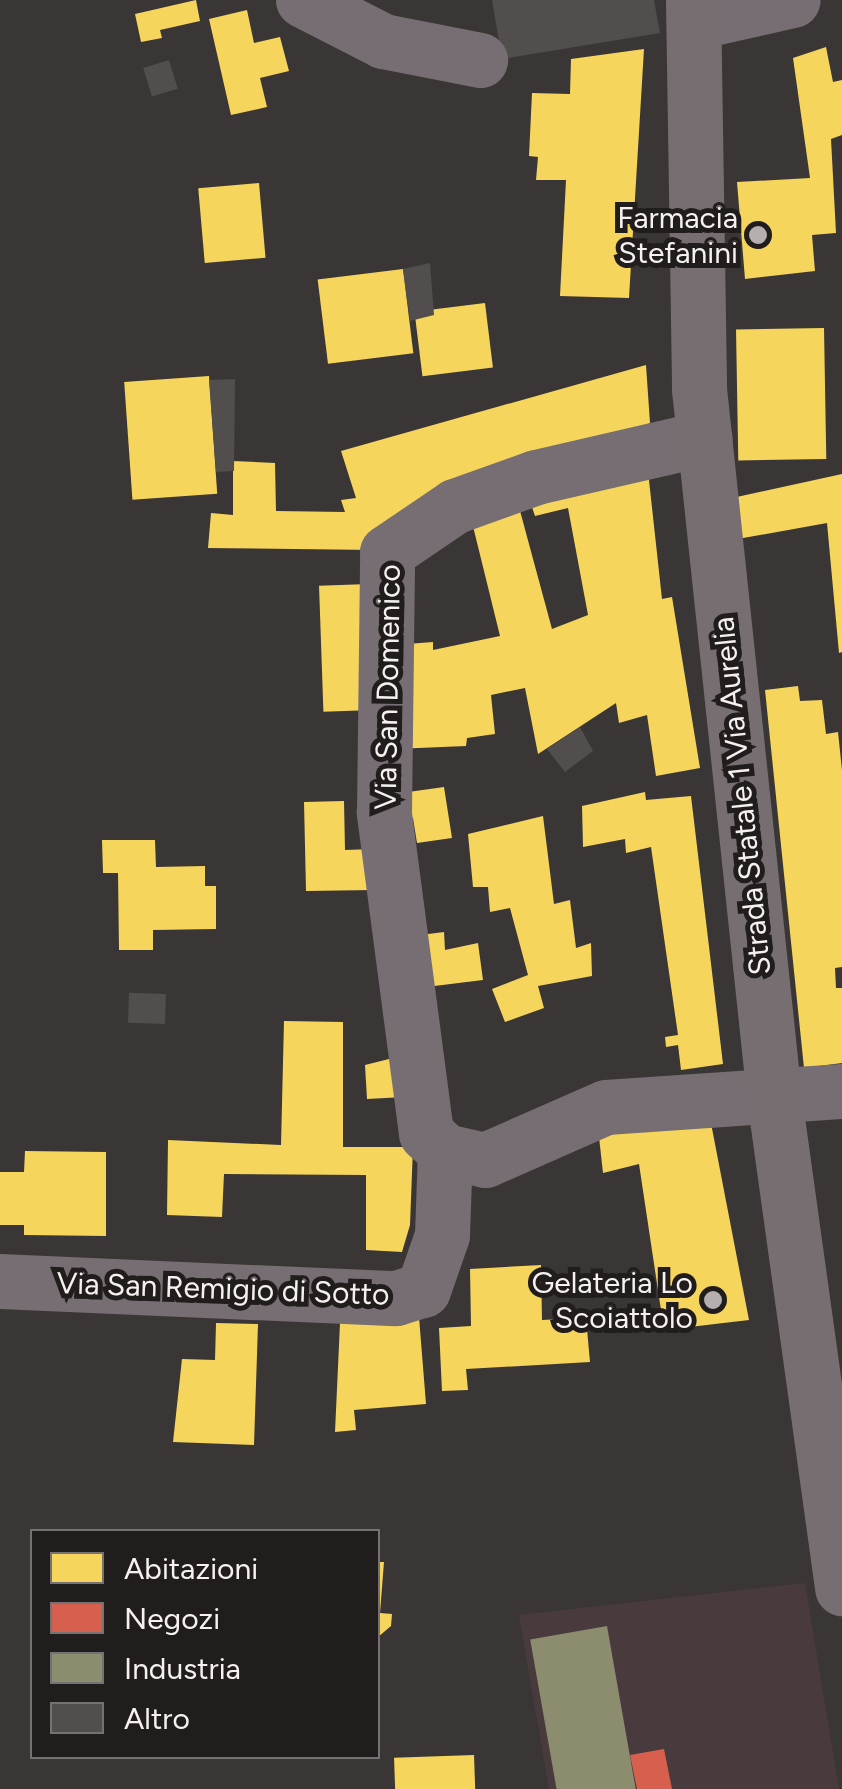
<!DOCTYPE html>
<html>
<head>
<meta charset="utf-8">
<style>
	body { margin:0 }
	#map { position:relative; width:842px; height:1789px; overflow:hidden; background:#3b3636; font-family:Figtree,sans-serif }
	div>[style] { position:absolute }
	.built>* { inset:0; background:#493b3d }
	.homes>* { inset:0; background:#f6d55c; transform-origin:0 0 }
	.shops>* { inset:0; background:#d6604d }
	.industry>* { inset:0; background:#8c8c6e; transform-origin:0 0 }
	.building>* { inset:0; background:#524e4e; transform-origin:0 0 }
	.minor>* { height:55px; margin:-27.5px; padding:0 27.5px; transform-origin:27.5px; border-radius:27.5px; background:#766e72 }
	.major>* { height:55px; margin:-27.5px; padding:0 27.5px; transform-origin:27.5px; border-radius:27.5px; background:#776e72 }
	.dots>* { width:28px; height:28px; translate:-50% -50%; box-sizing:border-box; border:5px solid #211d1d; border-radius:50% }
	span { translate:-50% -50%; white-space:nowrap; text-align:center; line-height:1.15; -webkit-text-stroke:10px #211d1d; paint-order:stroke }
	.poi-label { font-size:30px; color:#f6f0f1 }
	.right { translate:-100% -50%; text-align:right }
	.street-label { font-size:30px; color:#f6f0f1 }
	.legend { position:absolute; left:30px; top:1529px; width:350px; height:230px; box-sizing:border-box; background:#211d1d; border:2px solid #767172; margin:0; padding:12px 18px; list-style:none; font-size:30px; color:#f6f0f1 }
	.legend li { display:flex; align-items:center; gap:20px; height:50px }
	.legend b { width:50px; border:2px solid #767172 }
</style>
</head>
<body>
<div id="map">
	<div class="built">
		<i style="clip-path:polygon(805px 1583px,839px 1789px,549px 1789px,519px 1615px)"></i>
	</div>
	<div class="homes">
		<i style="clip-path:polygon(196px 0,200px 21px,160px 30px,162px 38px,141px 42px,135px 14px)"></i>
		<i style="clip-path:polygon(247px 10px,254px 43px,280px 37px,289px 71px,260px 78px,267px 107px,231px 115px,209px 19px)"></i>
		<i style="clip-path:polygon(826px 47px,833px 82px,842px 80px,842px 135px,831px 139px,836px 233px,812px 235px,815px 271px,745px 279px,737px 182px,810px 178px,793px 58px)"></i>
		<i style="clip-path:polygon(644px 49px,629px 298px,560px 296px,566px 180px,536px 180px,538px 157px,529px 156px,532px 93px,570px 94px,571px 59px)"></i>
		<i style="left:259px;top:183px;width:75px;height:61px;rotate:85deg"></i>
		<i style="left:403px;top:269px;width:85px;height:86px;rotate:83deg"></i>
		<i style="left:485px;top:303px;width:65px;height:71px;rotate:83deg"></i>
		<i style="left:824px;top:328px;width:131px;height:88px;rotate:89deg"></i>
		<i style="clip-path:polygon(646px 365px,650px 423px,375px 550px,208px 548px,211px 513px,233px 515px,233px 461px,275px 463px,276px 511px,345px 512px,341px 500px,356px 498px,341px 451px)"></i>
		<i style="left:209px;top:376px;width:118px;height:85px;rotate:86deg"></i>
		<i style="clip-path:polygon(648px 471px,662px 599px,672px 597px,700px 768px,656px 776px,647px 715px,619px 723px,616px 703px,538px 754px,525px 688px,491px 695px,495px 734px,467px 738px,466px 746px,394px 749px,394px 645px,433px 642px,433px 650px,500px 636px,469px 510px,516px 496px,552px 629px,588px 615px,568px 508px,535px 516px,526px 489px)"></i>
		<i style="clip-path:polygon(842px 474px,842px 652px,839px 653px,827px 523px,732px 540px,723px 500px)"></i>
		<i style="left:369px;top:584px;width:126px;height:50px;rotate:88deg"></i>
		<i style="clip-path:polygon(798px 686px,800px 701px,822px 700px,826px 734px,838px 732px,842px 770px,842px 967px,835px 968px,836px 988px,842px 988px,842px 1063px,804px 1068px,765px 690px)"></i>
		<i style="clip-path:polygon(444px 787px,452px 838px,417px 843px,413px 818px,395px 820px,394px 794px)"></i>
		<i style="clip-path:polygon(645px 792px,646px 800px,691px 796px,723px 1064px,681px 1070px,678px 1045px,666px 1047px,665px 1037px,678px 1035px,651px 847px,626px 853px,625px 839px,583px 847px,582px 806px)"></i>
		<i style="clip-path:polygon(344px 801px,345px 850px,373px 849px,373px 890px,306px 891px,304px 802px)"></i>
		<i style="clip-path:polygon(543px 816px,554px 904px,570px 900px,576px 948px,591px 943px,592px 976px,538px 986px,544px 1008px,505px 1022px,492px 989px,528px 975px,510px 908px,490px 912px,488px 887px,473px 887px,468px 834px)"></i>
		<i style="clip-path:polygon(102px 840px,155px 840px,156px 867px,205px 866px,205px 886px,216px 886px,216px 929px,153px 930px,153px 950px,119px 950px,118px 873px,103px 873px)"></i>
		<i style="clip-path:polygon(444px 932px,445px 950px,478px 943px,483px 980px,410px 989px,405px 937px)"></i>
		<i style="clip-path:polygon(284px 1021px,343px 1022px,343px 1147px,413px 1147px,410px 1225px,402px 1252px,366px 1250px,366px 1175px,224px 1174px,222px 1217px,167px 1215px,168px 1140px,281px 1145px)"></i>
		<i style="clip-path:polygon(401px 1056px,404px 1097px,367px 1099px,365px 1065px)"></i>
		<i style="clip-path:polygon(710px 1118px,749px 1320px,664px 1330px,639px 1164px,603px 1173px,598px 1128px)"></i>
		<i style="clip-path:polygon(25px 1151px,106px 1152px,106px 1236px,24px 1235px,24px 1225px,0 1225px,0 1172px,24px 1172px)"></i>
		<i style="clip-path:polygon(541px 1265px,542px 1320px,586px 1318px,590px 1362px,466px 1369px,468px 1390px,442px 1391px,439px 1328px,471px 1326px,470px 1269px)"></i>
		<i style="clip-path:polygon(419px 1317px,426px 1404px,354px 1410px,356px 1430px,335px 1432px,340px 1323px)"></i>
		<i style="clip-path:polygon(216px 1323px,258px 1324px,254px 1445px,173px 1442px,182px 1359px,215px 1360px)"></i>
		<i style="clip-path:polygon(378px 1562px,384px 1562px,380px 1613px,392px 1614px,391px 1626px,378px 1637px)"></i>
		<i style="left:474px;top:1755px;width:34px;height:80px;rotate:88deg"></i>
	</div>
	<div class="shops">
		<i style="clip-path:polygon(664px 1749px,672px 1789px,637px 1789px,630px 1755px)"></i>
	</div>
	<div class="industry">
		<i style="left:607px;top:1626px;width:166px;height:78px;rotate:80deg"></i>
	</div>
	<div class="building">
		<i style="clip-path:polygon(492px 0,654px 0,660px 33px,502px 59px)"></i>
		<i style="left:169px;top:60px;width:30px;height:27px;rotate:73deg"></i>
		<i style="clip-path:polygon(430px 263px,434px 315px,410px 321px,403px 269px)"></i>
		<i style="clip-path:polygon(235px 379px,234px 471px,216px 472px,209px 380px)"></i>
		<i style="clip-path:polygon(580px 727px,593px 751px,565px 772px,547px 749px)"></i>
		<i style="left:166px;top:994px;width:30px;height:37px;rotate:92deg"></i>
	</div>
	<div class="minor">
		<i style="left:303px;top:0;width:90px;rotate:27.1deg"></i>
		<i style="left:383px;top:41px;width:99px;rotate:11.1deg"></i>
		<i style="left:695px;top:22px;width:100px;rotate:-12.7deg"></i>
		<i style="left:445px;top:1151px;width:26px;rotate:-137deg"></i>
		<i style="left:426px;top:1133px;width:324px;rotate:-97.5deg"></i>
		<i style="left:384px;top:812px;width:260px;rotate:-89.3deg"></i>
		<i style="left:387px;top:552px;width:82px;rotate:-34.1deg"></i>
		<i style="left:455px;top:506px;width:86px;rotate:-19.7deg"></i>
		<i style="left:536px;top:477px;width:173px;rotate:-13deg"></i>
		<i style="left:445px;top:1151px;width:41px;rotate:12.7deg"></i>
		<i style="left:485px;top:1160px;width:132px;rotate:-23.7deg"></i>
		<i style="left:606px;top:1107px;width:237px;rotate:-3.9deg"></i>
		<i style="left:0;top:1281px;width:396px;rotate:2.5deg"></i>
		<i style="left:396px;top:1298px;width:28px;rotate:-17deg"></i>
		<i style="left:423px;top:1290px;width:58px;rotate:-70.9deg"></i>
		<i style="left:442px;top:1235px;width:84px;rotate:-88deg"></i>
	</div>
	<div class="major">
		<i style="left:693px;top:0;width:389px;rotate:89.1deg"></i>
		<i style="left:699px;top:389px;width:712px;rotate:83.95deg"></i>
		<i style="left:774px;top:1097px;width:496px;rotate:82.1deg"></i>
	</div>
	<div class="dots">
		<i style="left:758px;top:235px;background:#b5afb0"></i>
		<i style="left:713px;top:1300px;background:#b5afb0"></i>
	</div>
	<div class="poi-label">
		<span class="right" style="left:738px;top:235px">Farmacia<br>Stefanini</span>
		<span class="right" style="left:693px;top:1300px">Gelateria Lo<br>Scoiattolo</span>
	</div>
	<div class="street-label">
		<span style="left:388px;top:687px;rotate:-89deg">Via San Domenico</span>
		<span style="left:742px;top:796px;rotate:-96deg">Strada Statale 1 Via Aurelia</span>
		<span style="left:223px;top:1289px;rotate:2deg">Via San Remigio di Sotto</span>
	</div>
	<ul class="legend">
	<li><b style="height:28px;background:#f6d55c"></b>Abitazioni</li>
	<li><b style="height:28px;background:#d6604d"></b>Negozi</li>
	<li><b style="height:28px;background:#8c8c6e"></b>Industria</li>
	<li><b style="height:28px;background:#524e4e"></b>Altro</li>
	</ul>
</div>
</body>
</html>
